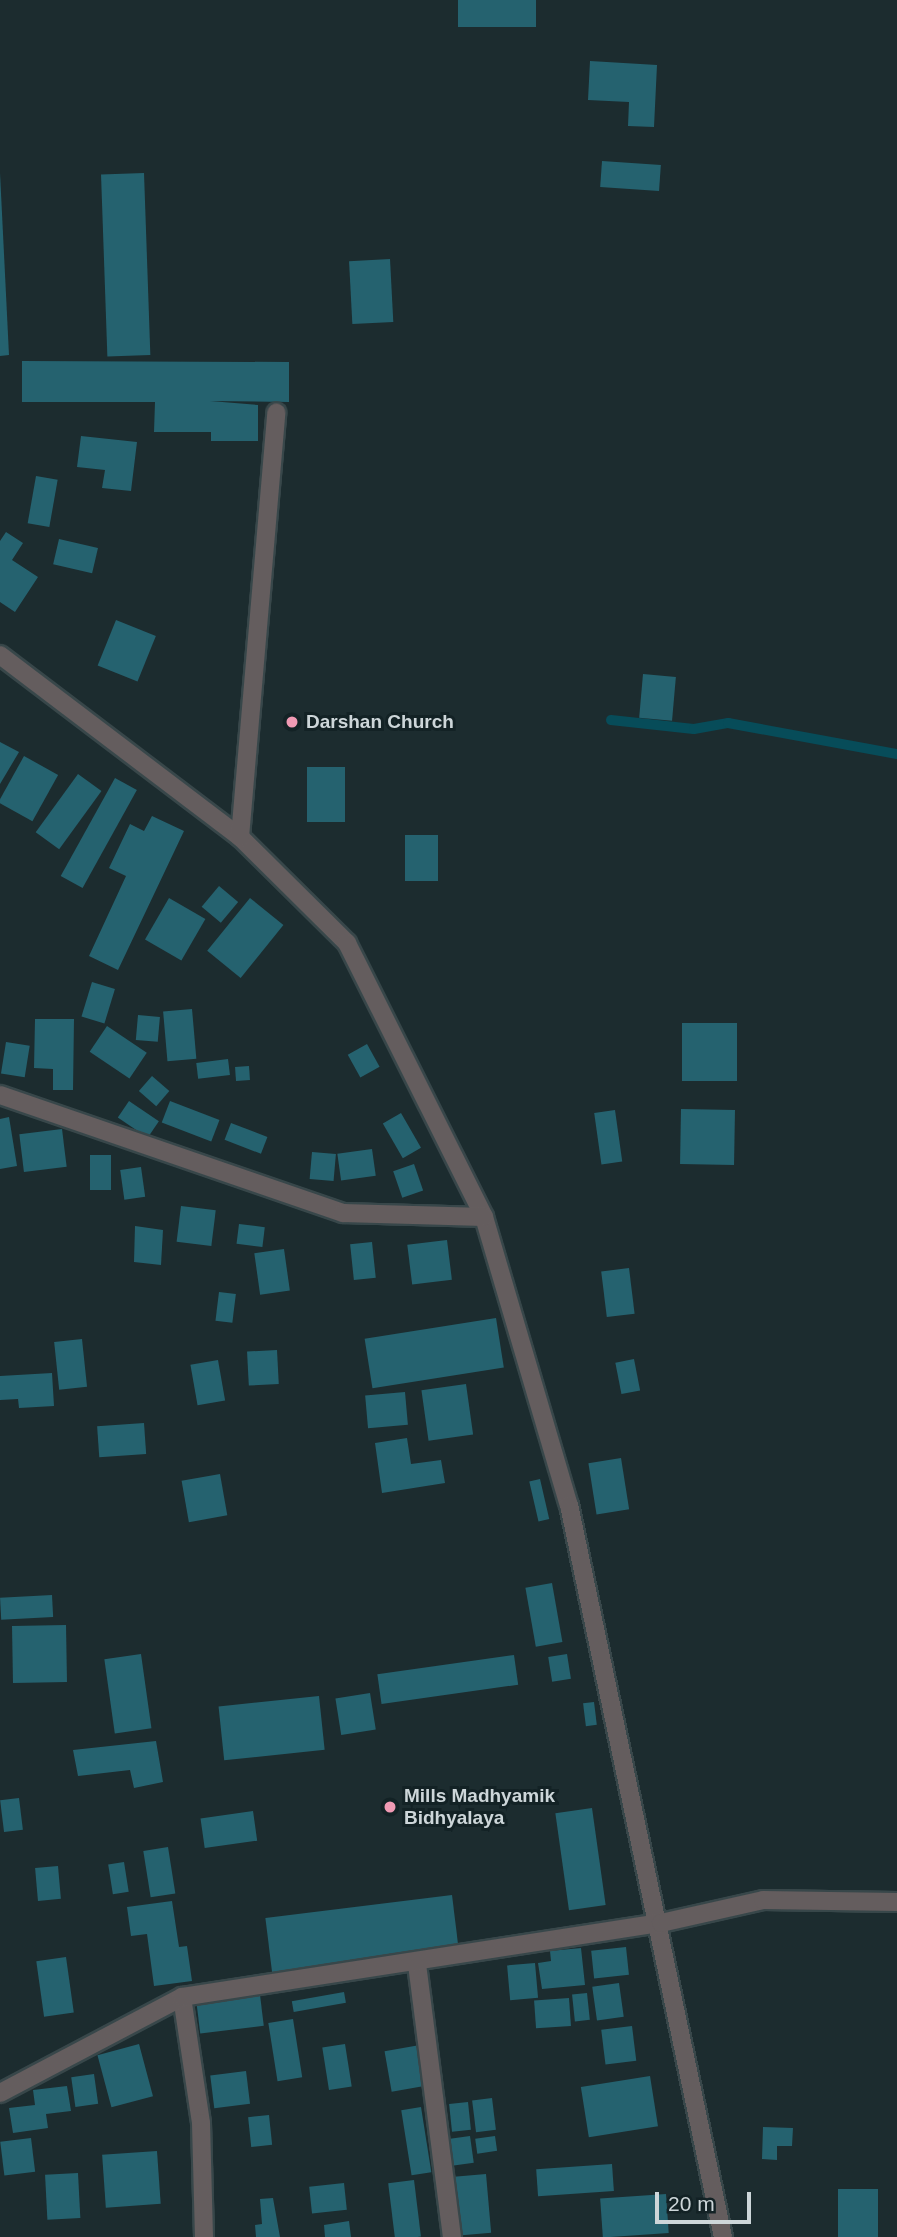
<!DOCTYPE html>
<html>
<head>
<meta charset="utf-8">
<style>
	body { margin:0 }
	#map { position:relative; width:897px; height:2237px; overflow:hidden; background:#1c2c2f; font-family:Arial,sans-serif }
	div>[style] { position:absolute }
	.stream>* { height:10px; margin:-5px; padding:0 5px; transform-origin:5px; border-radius:5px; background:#074c59 }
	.building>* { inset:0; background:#25626f; transform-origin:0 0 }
	.roads { filter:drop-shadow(2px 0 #38474a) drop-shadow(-2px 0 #38474a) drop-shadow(0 2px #38474a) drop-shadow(0 -2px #38474a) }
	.street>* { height:18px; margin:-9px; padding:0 9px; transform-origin:9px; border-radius:9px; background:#645d5e }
	.dots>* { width:19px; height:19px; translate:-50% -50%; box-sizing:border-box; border:4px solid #132225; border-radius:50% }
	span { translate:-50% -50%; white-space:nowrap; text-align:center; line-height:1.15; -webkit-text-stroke:6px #132225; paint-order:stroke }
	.poi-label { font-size:19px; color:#cdd6d9; font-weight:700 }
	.left { translate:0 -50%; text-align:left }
	.scale { position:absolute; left:655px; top:2192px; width:96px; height:32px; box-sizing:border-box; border:4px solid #cdd6d9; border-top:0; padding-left:9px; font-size:21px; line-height:24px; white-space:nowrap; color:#cdd6d9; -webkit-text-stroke:5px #132225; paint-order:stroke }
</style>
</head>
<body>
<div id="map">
	<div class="stream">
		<i style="left:611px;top:720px;width:83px;rotate:6.2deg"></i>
		<i style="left:694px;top:729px;width:35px;rotate:-10deg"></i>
		<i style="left:728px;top:723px;width:172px;rotate:10.4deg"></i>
	</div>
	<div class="building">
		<i style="left:458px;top:0;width:78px;height:27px"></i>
		<i style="clip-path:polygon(590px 61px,657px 65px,654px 127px,628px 126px,629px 102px,588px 100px)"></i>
		<i style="left:602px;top:161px;width:59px;height:26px;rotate:4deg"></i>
		<i style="clip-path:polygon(0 173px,9px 355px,0 356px)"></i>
		<i style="left:144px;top:173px;width:182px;height:43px;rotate:88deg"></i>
		<i style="left:390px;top:259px;width:63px;height:41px;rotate:87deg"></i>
		<i style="clip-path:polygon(22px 361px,289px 362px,289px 402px,210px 401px,258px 405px,258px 441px,211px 441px,211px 432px,154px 432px,155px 402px,22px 402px)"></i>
		<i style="clip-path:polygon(81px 436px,137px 442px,131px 491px,102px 488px,105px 470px,77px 467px)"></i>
		<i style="left:36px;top:476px;width:22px;height:48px;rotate:10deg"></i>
		<i style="clip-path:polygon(6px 532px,23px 543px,12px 560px,38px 577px,15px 612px,0 602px,0 541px)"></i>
		<i style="left:59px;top:539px;width:40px;height:26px;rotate:13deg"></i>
		<i style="left:116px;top:620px;width:43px;height:49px;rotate:22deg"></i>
		<i style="left:643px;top:674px;width:33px;height:44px;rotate:5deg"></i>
		<i style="clip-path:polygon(0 742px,19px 752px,0 784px)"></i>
		<i style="left:24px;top:756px;width:39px;height:53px;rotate:29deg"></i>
		<i style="left:307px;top:767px;width:38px;height:55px"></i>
		<i style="left:78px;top:774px;width:29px;height:72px;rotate:36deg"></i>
		<i style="left:115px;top:778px;width:25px;height:112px;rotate:29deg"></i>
		<i style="clip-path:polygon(152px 816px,184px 831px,118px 970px,89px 956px,126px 876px,109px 868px,130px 824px,144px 831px)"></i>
		<i style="left:405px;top:835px;width:33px;height:46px"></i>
		<i style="left:219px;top:886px;width:25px;height:27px;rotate:40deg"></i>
		<i style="left:169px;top:898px;width:42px;height:48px;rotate:30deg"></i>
		<i style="left:250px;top:898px;width:43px;height:68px;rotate:39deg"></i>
		<i style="left:92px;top:982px;width:24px;height:36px;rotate:17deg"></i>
		<i style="left:192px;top:1009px;width:50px;height:29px;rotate:85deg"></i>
		<i style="left:138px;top:1015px;width:22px;height:25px;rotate:5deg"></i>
		<i style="clip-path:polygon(35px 1019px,74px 1019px,73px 1090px,53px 1090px,53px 1069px,34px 1068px)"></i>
		<i style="left:737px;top:1023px;width:58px;height:55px;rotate:90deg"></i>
		<i style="left:107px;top:1026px;width:48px;height:31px;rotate:34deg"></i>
		<i style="left:6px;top:1042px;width:24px;height:32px;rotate:9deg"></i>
		<i style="left:367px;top:1044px;width:26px;height:22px;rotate:61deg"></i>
		<i style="left:228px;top:1059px;width:16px;height:32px;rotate:83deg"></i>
		<i style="left:249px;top:1066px;width:14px;height:14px;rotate:86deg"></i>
		<i style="left:152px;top:1076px;width:23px;height:20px;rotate:41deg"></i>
		<i style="left:129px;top:1101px;width:36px;height:20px;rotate:34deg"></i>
		<i style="left:170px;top:1101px;width:53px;height:23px;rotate:21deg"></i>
		<i style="left:681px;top:1109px;width:54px;height:55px;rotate:1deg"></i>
		<i style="left:615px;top:1110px;width:52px;height:21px;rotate:82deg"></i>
		<i style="left:401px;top:1113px;width:40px;height:21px;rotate:60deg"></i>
		<i style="clip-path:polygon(9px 1117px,17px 1166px,0 1169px,0 1119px)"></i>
		<i style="left:231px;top:1123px;width:39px;height:18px;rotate:21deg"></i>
		<i style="left:62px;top:1129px;width:38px;height:43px;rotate:83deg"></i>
		<i style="left:372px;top:1149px;width:27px;height:35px;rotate:82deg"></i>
		<i style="left:312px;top:1152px;width:24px;height:27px;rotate:5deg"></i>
		<i style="left:111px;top:1155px;width:35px;height:21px;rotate:90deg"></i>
		<i style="left:414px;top:1164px;width:28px;height:22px;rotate:71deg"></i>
		<i style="left:141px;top:1167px;width:30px;height:21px;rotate:82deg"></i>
		<i style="left:181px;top:1206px;width:35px;height:36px;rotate:7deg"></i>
		<i style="left:239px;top:1224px;width:26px;height:20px;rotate:7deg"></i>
		<i style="clip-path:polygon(135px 1226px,163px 1230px,161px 1265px,134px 1262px)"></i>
		<i style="left:447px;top:1240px;width:40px;height:40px;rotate:83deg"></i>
		<i style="left:372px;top:1242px;width:36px;height:22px;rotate:84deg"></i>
		<i style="left:284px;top:1249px;width:42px;height:30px;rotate:82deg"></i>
		<i style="left:629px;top:1268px;width:46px;height:28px;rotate:83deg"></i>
		<i style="left:219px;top:1292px;width:17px;height:29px;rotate:7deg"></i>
		<i style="left:496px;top:1318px;width:50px;height:133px;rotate:81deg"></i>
		<i style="left:82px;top:1339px;width:48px;height:28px;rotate:84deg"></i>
		<i style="left:277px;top:1350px;width:34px;height:30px;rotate:87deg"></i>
		<i style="left:634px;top:1359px;width:32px;height:19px;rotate:79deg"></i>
		<i style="left:218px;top:1360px;width:41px;height:28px;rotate:80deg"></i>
		<i style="clip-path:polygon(52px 1373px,54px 1406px,19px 1408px,18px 1399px,0 1400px,0 1376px)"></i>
		<i style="left:466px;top:1384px;width:51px;height:45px;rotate:82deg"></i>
		<i style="left:405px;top:1392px;width:33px;height:40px;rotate:85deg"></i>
		<i style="left:144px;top:1423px;width:31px;height:47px;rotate:86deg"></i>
		<i style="clip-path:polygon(407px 1438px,411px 1464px,441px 1460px,445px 1483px,382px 1493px,375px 1443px)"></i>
		<i style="left:621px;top:1458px;width:52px;height:33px;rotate:81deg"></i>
		<i style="left:220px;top:1474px;width:42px;height:39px;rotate:80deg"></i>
		<i style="left:540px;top:1479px;width:41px;height:11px;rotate:77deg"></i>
		<i style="left:552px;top:1583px;width:60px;height:27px;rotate:80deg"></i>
		<i style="left:52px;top:1595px;width:22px;height:52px;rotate:87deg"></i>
		<i style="left:66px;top:1625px;width:57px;height:54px;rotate:89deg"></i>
		<i style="left:141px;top:1654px;width:75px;height:37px;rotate:82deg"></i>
		<i style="left:567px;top:1654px;width:25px;height:19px;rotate:81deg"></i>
		<i style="left:514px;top:1655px;width:30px;height:138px;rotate:82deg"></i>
		<i style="left:370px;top:1693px;width:37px;height:35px;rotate:81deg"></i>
		<i style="left:319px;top:1696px;width:54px;height:101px;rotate:84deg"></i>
		<i style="left:594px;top:1702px;width:23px;height:11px;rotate:83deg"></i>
		<i style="clip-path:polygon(156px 1741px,163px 1782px,134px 1788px,130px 1770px,78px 1776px,73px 1750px)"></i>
		<i style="left:19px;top:1798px;width:32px;height:19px;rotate:83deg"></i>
		<i style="left:592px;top:1808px;width:98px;height:37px;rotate:82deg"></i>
		<i style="left:253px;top:1811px;width:30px;height:53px;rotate:82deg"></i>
		<i style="left:168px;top:1847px;width:47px;height:25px;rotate:81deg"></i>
		<i style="left:124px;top:1862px;width:30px;height:16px;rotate:81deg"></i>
		<i style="left:58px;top:1866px;width:33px;height:23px;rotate:85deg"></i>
		<i style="left:452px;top:1895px;width:55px;height:188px;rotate:83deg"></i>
		<i style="clip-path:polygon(172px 1901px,179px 1947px,187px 1946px,192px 1981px,154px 1986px,147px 1934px,131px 1936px,127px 1907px)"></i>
		<i style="left:626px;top:1947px;width:28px;height:35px;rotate:84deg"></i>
		<i style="clip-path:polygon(581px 1948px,585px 1985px,542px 1989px,538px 1963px,551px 1961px,550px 1951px)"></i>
		<i style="left:66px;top:1957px;width:56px;height:30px;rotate:82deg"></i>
		<i style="left:535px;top:1963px;width:35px;height:28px;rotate:85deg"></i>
		<i style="left:619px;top:1983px;width:34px;height:27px;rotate:82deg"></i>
		<i style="left:344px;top:1992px;width:11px;height:53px;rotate:80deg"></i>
		<i style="left:587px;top:1993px;width:27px;height:15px;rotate:84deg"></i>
		<i style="left:260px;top:1995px;width:31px;height:64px;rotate:83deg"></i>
		<i style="left:569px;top:1998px;width:28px;height:35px;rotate:86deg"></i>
		<i style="left:293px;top:2019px;width:59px;height:25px;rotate:81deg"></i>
		<i style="left:632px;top:2026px;width:35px;height:31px;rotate:83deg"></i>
		<i style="left:139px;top:2044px;width:54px;height:43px;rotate:75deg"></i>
		<i style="left:345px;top:2044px;width:43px;height:23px;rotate:81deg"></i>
		<i style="left:420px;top:2045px;width:41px;height:36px;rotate:80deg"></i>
		<i style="left:246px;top:2071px;width:33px;height:36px;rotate:83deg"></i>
		<i style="left:94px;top:2074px;width:30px;height:23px;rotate:82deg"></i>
		<i style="left:650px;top:2076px;width:51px;height:70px;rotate:81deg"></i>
		<i style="clip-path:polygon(67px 2086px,71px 2111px,46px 2114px,48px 2128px,13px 2133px,9px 2108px,35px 2105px,33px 2090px)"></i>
		<i style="left:492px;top:2098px;width:32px;height:20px;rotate:83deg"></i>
		<i style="left:468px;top:2102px;width:28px;height:19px;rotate:84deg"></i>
		<i style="left:421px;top:2107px;width:66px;height:20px;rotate:81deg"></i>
		<i style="left:269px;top:2115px;width:30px;height:21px;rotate:84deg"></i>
		<i style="clip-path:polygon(763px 2127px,793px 2128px,792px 2146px,777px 2146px,777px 2160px,762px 2159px)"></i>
		<i style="left:470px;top:2136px;width:27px;height:22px;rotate:82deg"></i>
		<i style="left:495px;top:2136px;width:15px;height:20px;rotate:82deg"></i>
		<i style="left:31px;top:2138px;width:34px;height:31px;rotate:83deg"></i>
		<i style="left:157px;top:2151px;width:53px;height:55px;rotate:86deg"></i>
		<i style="left:612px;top:2164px;width:27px;height:76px;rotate:86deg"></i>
		<i style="left:78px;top:2173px;width:45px;height:33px;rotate:87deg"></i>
		<i style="left:486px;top:2174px;width:59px;height:35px;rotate:85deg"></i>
		<i style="left:414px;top:2180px;width:57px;height:26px;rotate:83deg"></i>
		<i style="left:344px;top:2183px;width:27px;height:35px;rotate:84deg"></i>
		<i style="left:838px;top:2189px;width:40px;height:48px"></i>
		<i style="left:666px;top:2194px;width:39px;height:66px;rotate:86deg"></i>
		<i style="clip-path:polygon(273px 2198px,280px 2237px,256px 2237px,255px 2225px,262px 2224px,260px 2199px)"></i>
		<i style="clip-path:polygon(349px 2221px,351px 2237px,325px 2237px,324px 2225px)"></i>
	</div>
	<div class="roads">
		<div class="street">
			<i style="left:0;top:655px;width:301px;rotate:37.2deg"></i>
			<i style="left:240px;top:837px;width:151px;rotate:44.7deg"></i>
			<i style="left:347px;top:943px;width:306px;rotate:63.4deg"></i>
			<i style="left:484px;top:1217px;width:300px;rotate:73.6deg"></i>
			<i style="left:569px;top:1505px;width:748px;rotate:78.12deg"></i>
			<i style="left:240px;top:837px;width:426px;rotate:-85.1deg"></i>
			<i style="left:0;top:1095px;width:363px;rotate:19deg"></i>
			<i style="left:343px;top:1213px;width:141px;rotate:1.6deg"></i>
			<i style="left:417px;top:1964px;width:275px;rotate:82.7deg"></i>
			<i style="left:182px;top:1997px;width:127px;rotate:81.4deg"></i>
			<i style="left:201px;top:2123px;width:114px;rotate:88.5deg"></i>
			<i style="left:0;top:2093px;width:206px;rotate:-27.8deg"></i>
			<i style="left:182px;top:1997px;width:485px;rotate:-8.8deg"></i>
			<i style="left:661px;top:1923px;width:105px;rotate:-12.7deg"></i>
			<i style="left:763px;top:1900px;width:134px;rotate:0.9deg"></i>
		</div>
	</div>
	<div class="dots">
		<i style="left:292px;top:722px;background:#f09ab4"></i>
		<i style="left:390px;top:1807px;background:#f09ab4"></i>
	</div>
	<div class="poi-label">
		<span class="left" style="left:306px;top:722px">Darshan Church</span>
		<span class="left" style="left:404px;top:1807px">Mills Madhyamik<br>Bidhyalaya</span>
	</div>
	<div class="scale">20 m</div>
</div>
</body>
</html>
